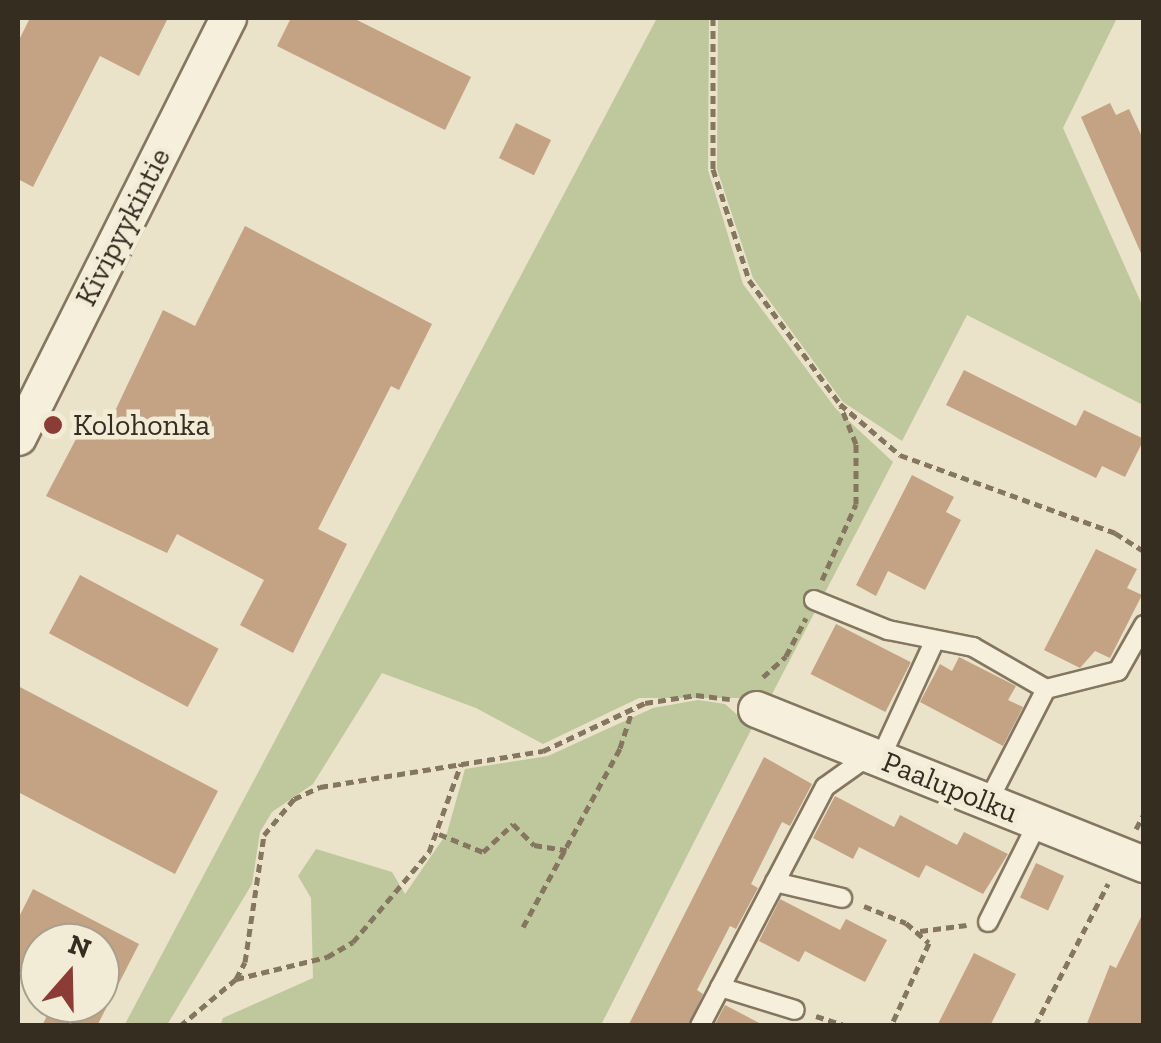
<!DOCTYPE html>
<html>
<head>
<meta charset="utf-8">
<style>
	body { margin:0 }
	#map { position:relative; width:1161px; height:1043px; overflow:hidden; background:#eae2c9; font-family:"Zilla Slab",serif }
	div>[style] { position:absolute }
	.green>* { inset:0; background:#bfc79d }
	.building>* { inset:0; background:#c3a383; transform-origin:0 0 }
	.path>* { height:5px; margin-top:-2.5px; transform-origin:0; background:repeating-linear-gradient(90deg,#84765f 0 8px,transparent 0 13px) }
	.roads { filter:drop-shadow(2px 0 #84765f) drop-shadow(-2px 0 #84765f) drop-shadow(0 2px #84765f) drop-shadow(0 -2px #84765f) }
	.lane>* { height:18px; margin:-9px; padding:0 9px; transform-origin:9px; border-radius:9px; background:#f5efdb }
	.street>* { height:35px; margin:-17.5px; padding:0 17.5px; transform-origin:17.5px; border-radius:17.5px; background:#f5efdb }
	.dots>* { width:28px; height:28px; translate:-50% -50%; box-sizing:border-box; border:5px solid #f2ecd7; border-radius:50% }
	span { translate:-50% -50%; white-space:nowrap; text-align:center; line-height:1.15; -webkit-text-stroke:9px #f2ecd7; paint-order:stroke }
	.street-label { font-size:30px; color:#362d21 }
	.poi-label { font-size:30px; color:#362d21 }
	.left { translate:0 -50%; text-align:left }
	.frame { position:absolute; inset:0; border:20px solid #362d21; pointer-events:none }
	.north { position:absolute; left:20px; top:923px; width:100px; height:100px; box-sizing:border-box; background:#f2ecd7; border:2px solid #a7a08e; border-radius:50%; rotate:20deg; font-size:28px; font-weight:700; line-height:40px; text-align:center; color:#362d21 }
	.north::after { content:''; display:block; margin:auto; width:35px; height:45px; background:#8c3c36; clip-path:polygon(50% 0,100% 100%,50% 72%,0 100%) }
</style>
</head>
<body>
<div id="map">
	<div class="green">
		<i style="clip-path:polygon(657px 18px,709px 18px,708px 170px,743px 284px,836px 409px,893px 462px,770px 698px,639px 698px,543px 744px,476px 708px,382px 673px,313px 784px,272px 812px,260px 832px,252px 884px,167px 1025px,124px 1026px)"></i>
		<i style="clip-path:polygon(718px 18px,1117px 18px,1063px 128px,1143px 307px,1143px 405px,967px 315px,902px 441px,843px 402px,753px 278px,717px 169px)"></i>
		<i style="clip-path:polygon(698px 700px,725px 704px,752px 728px,601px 1025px,220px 1026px,223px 1018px,313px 978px,311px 898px,298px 876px,316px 849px,392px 872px,405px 894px,447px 833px,465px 769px,548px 756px,653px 708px)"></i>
	</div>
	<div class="building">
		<i style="clip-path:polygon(30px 18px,168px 18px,139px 76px,100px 56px,33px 187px,18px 179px,18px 42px)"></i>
		<i style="clip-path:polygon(291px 18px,353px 18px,471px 77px,445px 130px,277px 46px)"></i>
		<i style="clip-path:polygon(1110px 103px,1116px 115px,1129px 109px,1144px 141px,1144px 260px,1081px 117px)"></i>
		<i style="left:516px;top:123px;width:39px;height:39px;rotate:26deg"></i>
		<i style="clip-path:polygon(245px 226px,432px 324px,399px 390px,391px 386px,318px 529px,347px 544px,293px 653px,240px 625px,264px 580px,177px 534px,167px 553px,46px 496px,86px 420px,106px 430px,163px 310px,195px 326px)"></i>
		<i style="clip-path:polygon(964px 370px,1076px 426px,1084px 410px,1144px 439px,1125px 477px,1102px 466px,1096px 478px,946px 405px)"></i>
		<i style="clip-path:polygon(912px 475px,954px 497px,946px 512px,961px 520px,925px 590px,888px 571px,876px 596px,856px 585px)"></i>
		<i style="clip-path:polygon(1096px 549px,1137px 569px,1127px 588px,1142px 595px,1110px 658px,1095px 651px,1080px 668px,1044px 650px)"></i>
		<i style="left:80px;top:575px;width:157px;height:66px;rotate:28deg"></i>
		<i style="left:836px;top:624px;width:84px;height:56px;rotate:27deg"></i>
		<i style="clip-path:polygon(959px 657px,1016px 686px,1008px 700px,1023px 707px,1003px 746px,920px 702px,940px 664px,952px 671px)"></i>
		<i style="clip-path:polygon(18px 686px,218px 791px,175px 874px,18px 792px)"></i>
		<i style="clip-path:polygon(764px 757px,812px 784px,790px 826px,782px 822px,751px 884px,758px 888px,736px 929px,730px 926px,697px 990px,703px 994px,688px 1026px,628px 1026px)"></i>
		<i style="clip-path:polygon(835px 796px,894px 827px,900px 815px,957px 845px,964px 832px,1008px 854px,983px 894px,926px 865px,919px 878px,859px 847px,853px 859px,813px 838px)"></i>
		<i style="left:1036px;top:863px;width:31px;height:38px;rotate:25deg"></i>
		<i style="clip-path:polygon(33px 889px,139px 944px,97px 1026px,42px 1026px,53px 1003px,100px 1003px,100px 943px,40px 943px,40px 986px,18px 974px,18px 919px)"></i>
		<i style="clip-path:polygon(780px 899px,840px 930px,846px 919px,887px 940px,865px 982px,805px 951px,799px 962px,759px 941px)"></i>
		<i style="clip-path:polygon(1144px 911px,1144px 1026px,1086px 1026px,1110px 965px,1116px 968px)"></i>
		<i style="clip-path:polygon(974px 953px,1016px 974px,990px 1026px,937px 1026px)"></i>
		<i style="clip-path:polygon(725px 1005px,765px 1026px,714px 1026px)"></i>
	</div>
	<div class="path">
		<i style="left:713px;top:18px;width:151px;rotate:90deg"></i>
		<i style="left:713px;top:169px;width:117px;rotate:72deg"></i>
		<i style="left:749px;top:280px;width:154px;rotate:53.7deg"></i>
		<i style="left:840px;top:404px;width:79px;rotate:40.4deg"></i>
		<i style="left:900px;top:455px;width:229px;rotate:19.9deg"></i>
		<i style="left:1115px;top:533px;width:34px;rotate:32deg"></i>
		<i style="left:822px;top:580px;width:83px;rotate:-65.9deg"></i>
		<i style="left:856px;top:504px;width:60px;rotate:-90deg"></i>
		<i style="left:856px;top:444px;width:40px;rotate:-112deg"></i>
		<i style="left:763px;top:677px;width:31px;rotate:-42deg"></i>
		<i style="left:786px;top:656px;width:43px;rotate:-62.2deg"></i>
		<i style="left:1136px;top:829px;width:17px;rotate:-62deg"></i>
		<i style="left:439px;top:834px;width:48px;rotate:22.2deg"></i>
		<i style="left:483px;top:852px;width:41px;rotate:-43deg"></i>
		<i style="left:513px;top:824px;width:30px;rotate:45deg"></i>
		<i style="left:534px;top:845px;width:33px;rotate:9deg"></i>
		<i style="left:864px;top:906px;width:45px;rotate:22deg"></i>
		<i style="left:906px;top:923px;width:30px;rotate:41deg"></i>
		<i style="left:929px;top:943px;width:91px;rotate:114.6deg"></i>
		<i style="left:523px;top:927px;width:204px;rotate:-61.5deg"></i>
		<i style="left:620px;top:748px;width:40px;rotate:-72deg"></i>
		<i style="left:920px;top:931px;width:47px;rotate:-7.3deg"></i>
		<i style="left:236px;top:979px;width:94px;rotate:-13.6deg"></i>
		<i style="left:327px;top:957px;width:30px;rotate:-30deg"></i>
		<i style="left:353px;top:942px;width:118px;rotate:-49.8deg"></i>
		<i style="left:429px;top:852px;width:94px;rotate:-70deg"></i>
		<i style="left:816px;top:1016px;width:33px;rotate:18deg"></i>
		<i style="left:180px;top:1026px;width:73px;rotate:-40deg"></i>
		<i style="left:236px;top:979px;width:19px;rotate:-62deg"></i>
		<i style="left:245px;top:962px;width:128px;rotate:-81.5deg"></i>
		<i style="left:264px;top:835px;width:47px;rotate:-50.2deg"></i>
		<i style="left:294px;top:799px;width:29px;rotate:-25deg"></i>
		<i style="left:320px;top:787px;width:226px;rotate:-9.2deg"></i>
		<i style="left:543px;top:751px;width:113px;rotate:-25.2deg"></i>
		<i style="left:645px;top:703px;width:52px;rotate:-8.9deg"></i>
		<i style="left:696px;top:695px;width:34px;rotate:7deg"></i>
		<i style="left:1035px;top:1026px;width:160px;rotate:-62.8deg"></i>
	</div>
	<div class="roads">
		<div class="lane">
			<i style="left:814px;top:600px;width:80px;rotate:22.1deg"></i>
			<i style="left:888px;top:630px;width:87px;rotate:11.3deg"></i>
			<i style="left:973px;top:647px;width:84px;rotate:29.9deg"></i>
			<i style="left:1046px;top:689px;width:127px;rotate:117.2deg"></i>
			<i style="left:1046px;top:689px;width:74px;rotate:-14deg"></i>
			<i style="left:1118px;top:671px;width:53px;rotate:-60.5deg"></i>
			<i style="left:880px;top:759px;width:129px;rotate:-65.2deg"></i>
			<i style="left:775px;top:882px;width:69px;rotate:13.4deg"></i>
			<i style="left:988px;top:922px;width:112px;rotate:-63.4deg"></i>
			<i style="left:720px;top:987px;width:78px;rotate:17deg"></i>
			<i style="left:700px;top:1026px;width:270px;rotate:-62.4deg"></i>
			<i style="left:825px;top:787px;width:55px;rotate:-35.4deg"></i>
		</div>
		<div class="street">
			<i style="left:18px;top:437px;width:469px;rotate:-63.4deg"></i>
			<i style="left:756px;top:709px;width:418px;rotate:21.8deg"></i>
		</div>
	</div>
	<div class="dots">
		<i style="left:53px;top:425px;background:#8c3c36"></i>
	</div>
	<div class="street-label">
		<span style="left:123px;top:227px;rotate:-63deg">Kivipyykintie</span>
		<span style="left:950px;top:787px;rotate:22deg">Paalupolku</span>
	</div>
	<div class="poi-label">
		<span class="left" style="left:73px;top:425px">Kolohonka</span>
	</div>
	<div class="frame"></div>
	<div class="north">N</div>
</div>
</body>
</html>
